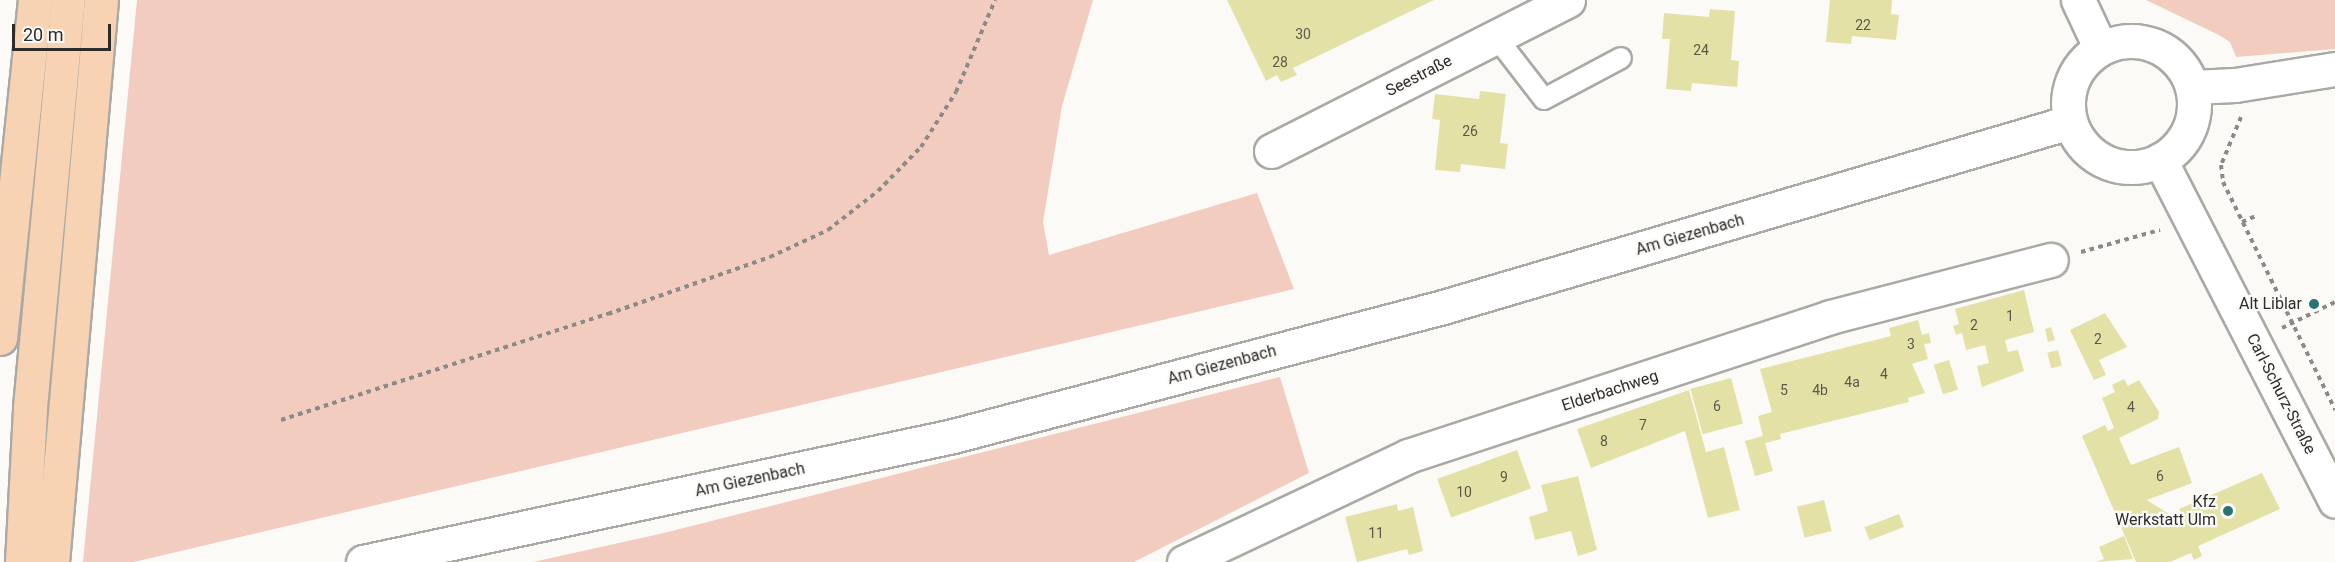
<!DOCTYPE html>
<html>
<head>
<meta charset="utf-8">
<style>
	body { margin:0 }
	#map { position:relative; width:2335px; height:562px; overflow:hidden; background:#fcfaf7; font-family:Roboto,sans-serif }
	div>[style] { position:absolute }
	.green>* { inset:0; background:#f1ccbf }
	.building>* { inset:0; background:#e4e1a7; transform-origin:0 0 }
	.path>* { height:4px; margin-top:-2px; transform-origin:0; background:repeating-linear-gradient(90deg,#8c8a88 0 4.5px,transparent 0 9px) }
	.roads { filter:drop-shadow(2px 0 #aaa9a5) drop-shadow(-2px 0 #aaa9a5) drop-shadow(0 2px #aaa9a5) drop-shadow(0 -2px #aaa9a5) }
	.lane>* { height:20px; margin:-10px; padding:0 10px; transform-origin:10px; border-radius:10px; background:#fff }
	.street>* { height:33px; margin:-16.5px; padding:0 16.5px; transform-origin:16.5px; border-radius:16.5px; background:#fff }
	.secondary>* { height:33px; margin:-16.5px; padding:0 16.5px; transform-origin:16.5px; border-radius:16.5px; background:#fff }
	.secondary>.ring { margin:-16.5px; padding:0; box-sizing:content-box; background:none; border:33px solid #fff; border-radius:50% }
	.primary>* { height:33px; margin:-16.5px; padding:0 16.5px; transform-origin:16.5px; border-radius:16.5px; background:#f8d3b3 }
	.dots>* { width:16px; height:16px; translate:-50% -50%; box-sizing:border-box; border:3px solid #fcfaf7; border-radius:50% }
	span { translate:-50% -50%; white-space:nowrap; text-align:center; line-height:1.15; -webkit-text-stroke:4.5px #fcfaf7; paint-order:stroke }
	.number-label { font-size:14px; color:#5b594a }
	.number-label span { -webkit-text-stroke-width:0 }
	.street-label { font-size:16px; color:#2d2c2b }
	.poi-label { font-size:16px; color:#2d2c2b }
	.right { translate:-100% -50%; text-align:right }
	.scale { position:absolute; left:12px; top:24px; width:99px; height:27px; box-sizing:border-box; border:3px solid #2d2c2b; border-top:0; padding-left:8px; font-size:18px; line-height:21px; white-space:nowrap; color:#2d2c2b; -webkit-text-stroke:4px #fcfaf7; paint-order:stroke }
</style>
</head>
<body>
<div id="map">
	<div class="green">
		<i style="clip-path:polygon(137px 0,1093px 0,1062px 106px,1043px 222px,1049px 255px,1257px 193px,1294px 289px,134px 562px,83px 562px)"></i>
		<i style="clip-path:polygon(2146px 0,2335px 0,2335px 49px,2236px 57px,2230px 42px,2219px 35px)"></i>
		<i style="clip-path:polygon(1280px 377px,1309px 473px,1134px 562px,533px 562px,664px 533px)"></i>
	</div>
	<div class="building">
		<i style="clip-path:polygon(1227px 0,1434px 0,1293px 68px,1297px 75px,1281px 82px,1277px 75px,1266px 81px)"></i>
		<i style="clip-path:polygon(1830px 0,1892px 0,1891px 14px,1899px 15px,1896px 40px,1852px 36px,1851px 44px,1826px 42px)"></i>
		<i style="clip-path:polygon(1710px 9px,1735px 11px,1731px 60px,1739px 61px,1737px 87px,1692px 83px,1691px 91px,1666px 89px,1670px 39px,1662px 39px,1664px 13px,1709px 17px)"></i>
		<i style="clip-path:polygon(1480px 91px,1506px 94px,1500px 143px,1508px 144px,1505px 169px,1461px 164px,1460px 172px,1435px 170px,1440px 120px,1432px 119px,1435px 94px,1479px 99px)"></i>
		<i style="clip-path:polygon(2024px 290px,2034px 332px,2005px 340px,2008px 352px,2018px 350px,2024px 371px,1982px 387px,1977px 366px,1989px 363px,1985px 345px,1966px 350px,1962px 333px,1956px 335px,1953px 326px,1959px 324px,1955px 309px)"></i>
		<i style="clip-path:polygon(2105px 313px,2127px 347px,2099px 360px,2106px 375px,2094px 380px,2070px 330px)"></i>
		<i style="clip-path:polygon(1918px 320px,1922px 335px,1929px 333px,1931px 343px,1924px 344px,1928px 359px,1912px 364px,1925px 393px,1908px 398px,1909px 402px,1780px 434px,1781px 439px,1765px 443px,1773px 471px,1755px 476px,1745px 441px,1763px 436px,1758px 416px,1772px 412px,1760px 369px,1891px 336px,1889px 328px)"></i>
		<i style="clip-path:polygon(2051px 327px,2055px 340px,2048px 342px,2045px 329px)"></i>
		<i style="left:2058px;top:350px;width:16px;height:11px;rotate:76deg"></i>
		<i style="left:1949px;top:360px;width:31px;height:16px;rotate:73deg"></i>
		<i style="left:1731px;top:378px;width:47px;height:42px;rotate:75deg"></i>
		<i style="clip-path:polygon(2124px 379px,2128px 386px,2139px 380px,2159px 412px,2158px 419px,2119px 438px,2131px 465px,2179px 447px,2192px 483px,2147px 500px,2172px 516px,2181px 512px,2179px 509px,2262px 473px,2280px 509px,2198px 546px,2202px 556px,2194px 560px,2191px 553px,2170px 562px,2136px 562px,2082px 436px,2105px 425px,2108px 431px,2114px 428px,2102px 398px,2115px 392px,2112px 385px)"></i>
		<i style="clip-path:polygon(1689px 390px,1706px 452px,1724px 447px,1740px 510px,1708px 518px,1685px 431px,1591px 468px,1577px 429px)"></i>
		<i style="left:1517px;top:450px;width:41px;height:85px;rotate:70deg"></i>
		<i style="clip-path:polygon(1578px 476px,1597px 550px,1578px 556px,1571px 531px,1535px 540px,1529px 517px,1548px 511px,1541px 485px)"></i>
		<i style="left:1824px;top:500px;width:32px;height:28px;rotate:76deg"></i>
		<i style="clip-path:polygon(1397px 504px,1398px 511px,1413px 507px,1423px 551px,1409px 555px,1407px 549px,1357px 562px,1345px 517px)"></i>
		<i style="left:1899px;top:514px;width:14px;height:37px;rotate:69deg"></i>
		<i style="clip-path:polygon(2124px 536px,2133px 559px,2096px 562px,2104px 559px,2099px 547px)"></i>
	</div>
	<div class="path">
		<i style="left:2241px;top:117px;width:52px;rotate:112.6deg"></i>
		<i style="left:2221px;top:165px;width:17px;rotate:83deg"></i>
		<i style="left:2223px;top:182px;width:254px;rotate:63.8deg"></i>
		<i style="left:2242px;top:222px;width:17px;rotate:-24deg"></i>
		<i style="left:2081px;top:252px;width:82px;rotate:-15.6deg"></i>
		<i style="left:2282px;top:328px;width:59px;rotate:-26.1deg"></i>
		<i style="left:281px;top:420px;width:344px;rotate:-18deg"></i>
		<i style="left:608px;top:314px;width:172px;rotate:-19.4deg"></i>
		<i style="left:770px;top:257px;width:64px;rotate:-25deg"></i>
		<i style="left:828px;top:230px;width:63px;rotate:-38deg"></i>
		<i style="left:878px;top:191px;width:62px;rotate:-45.7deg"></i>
		<i style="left:921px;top:147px;width:65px;rotate:-57.5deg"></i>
		<i style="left:956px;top:92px;width:100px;rotate:-67deg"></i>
	</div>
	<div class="roads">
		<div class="lane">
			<i style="left:1496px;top:37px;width:78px;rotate:52.3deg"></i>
			<i style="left:1544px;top:99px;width:87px;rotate:-28deg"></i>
		</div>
		<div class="street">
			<i style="left:2078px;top:0;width:52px;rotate:64.9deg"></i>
			<i style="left:2192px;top:87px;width:43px;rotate:-2.7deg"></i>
			<i style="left:2235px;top:85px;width:101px;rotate:-9.1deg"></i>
			<i style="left:1271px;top:151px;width:333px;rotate:-26.9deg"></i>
			<i style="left:363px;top:562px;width:603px;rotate:-12.05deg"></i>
			<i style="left:953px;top:436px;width:507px;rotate:-14.75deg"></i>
			<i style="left:1443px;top:307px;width:654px;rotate:-16.44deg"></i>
			<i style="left:1184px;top:562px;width:248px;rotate:-25.3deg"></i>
			<i style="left:1408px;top:456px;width:444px;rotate:-18.2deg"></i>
			<i style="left:1830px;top:317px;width:228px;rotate:-14.5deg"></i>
		</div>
		<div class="secondary">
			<i class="ring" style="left:2068px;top:41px;width:93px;height:93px"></i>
			<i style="left:2160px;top:160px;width:383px;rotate:62.8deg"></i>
		</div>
		<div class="primary">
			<i style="left:0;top:338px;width:340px;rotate:-84.1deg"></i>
			<i style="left:22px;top:562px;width:155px;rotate:-87deg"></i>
			<i style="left:30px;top:407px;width:409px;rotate:-84.7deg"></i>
			<i style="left:52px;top:562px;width:564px;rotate:-85.02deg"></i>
		</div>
	</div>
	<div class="dots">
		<i style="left:2314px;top:304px;background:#297472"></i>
		<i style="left:2228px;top:511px;background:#297472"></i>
	</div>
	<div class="number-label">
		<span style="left:1863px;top:25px">22</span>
		<span style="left:1303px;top:34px">30</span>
		<span style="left:1701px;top:50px">24</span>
		<span style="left:1280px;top:62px">28</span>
		<span style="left:1470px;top:131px">26</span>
		<span style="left:2010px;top:316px">1</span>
		<span style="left:1974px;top:325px">2</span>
		<span style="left:2098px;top:339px">2</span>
		<span style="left:1911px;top:344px">3</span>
		<span style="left:1884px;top:374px">4</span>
		<span style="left:1852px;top:382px">4a</span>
		<span style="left:1784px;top:390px">5</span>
		<span style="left:1820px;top:390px">4b</span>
		<span style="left:1717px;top:406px">6</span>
		<span style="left:2131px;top:407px">4</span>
		<span style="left:1643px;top:425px">7</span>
		<span style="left:1604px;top:441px">8</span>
		<span style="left:2160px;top:476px">6</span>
		<span style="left:1504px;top:477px">9</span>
		<span style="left:1464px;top:492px">10</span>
		<span style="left:1376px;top:533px">11</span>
	</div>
	<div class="street-label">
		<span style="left:1419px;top:76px;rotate:-27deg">Seestraße</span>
		<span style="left:1690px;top:235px;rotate:-16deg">Am Giezenbach</span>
		<span style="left:1222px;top:365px;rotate:-15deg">Am Giezenbach</span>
		<span style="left:1610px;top:391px;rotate:-18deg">Elderbachweg</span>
		<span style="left:2281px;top:394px;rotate:63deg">Carl-Schurz-Straße</span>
		<span style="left:750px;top:480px;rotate:-12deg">Am Giezenbach</span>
	</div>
	<div class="poi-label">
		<span class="right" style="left:2302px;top:304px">Alt Liblar</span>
		<span class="right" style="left:2216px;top:511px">Kfz<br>Werkstatt Ulm</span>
	</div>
	<div class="scale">20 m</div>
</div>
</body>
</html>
